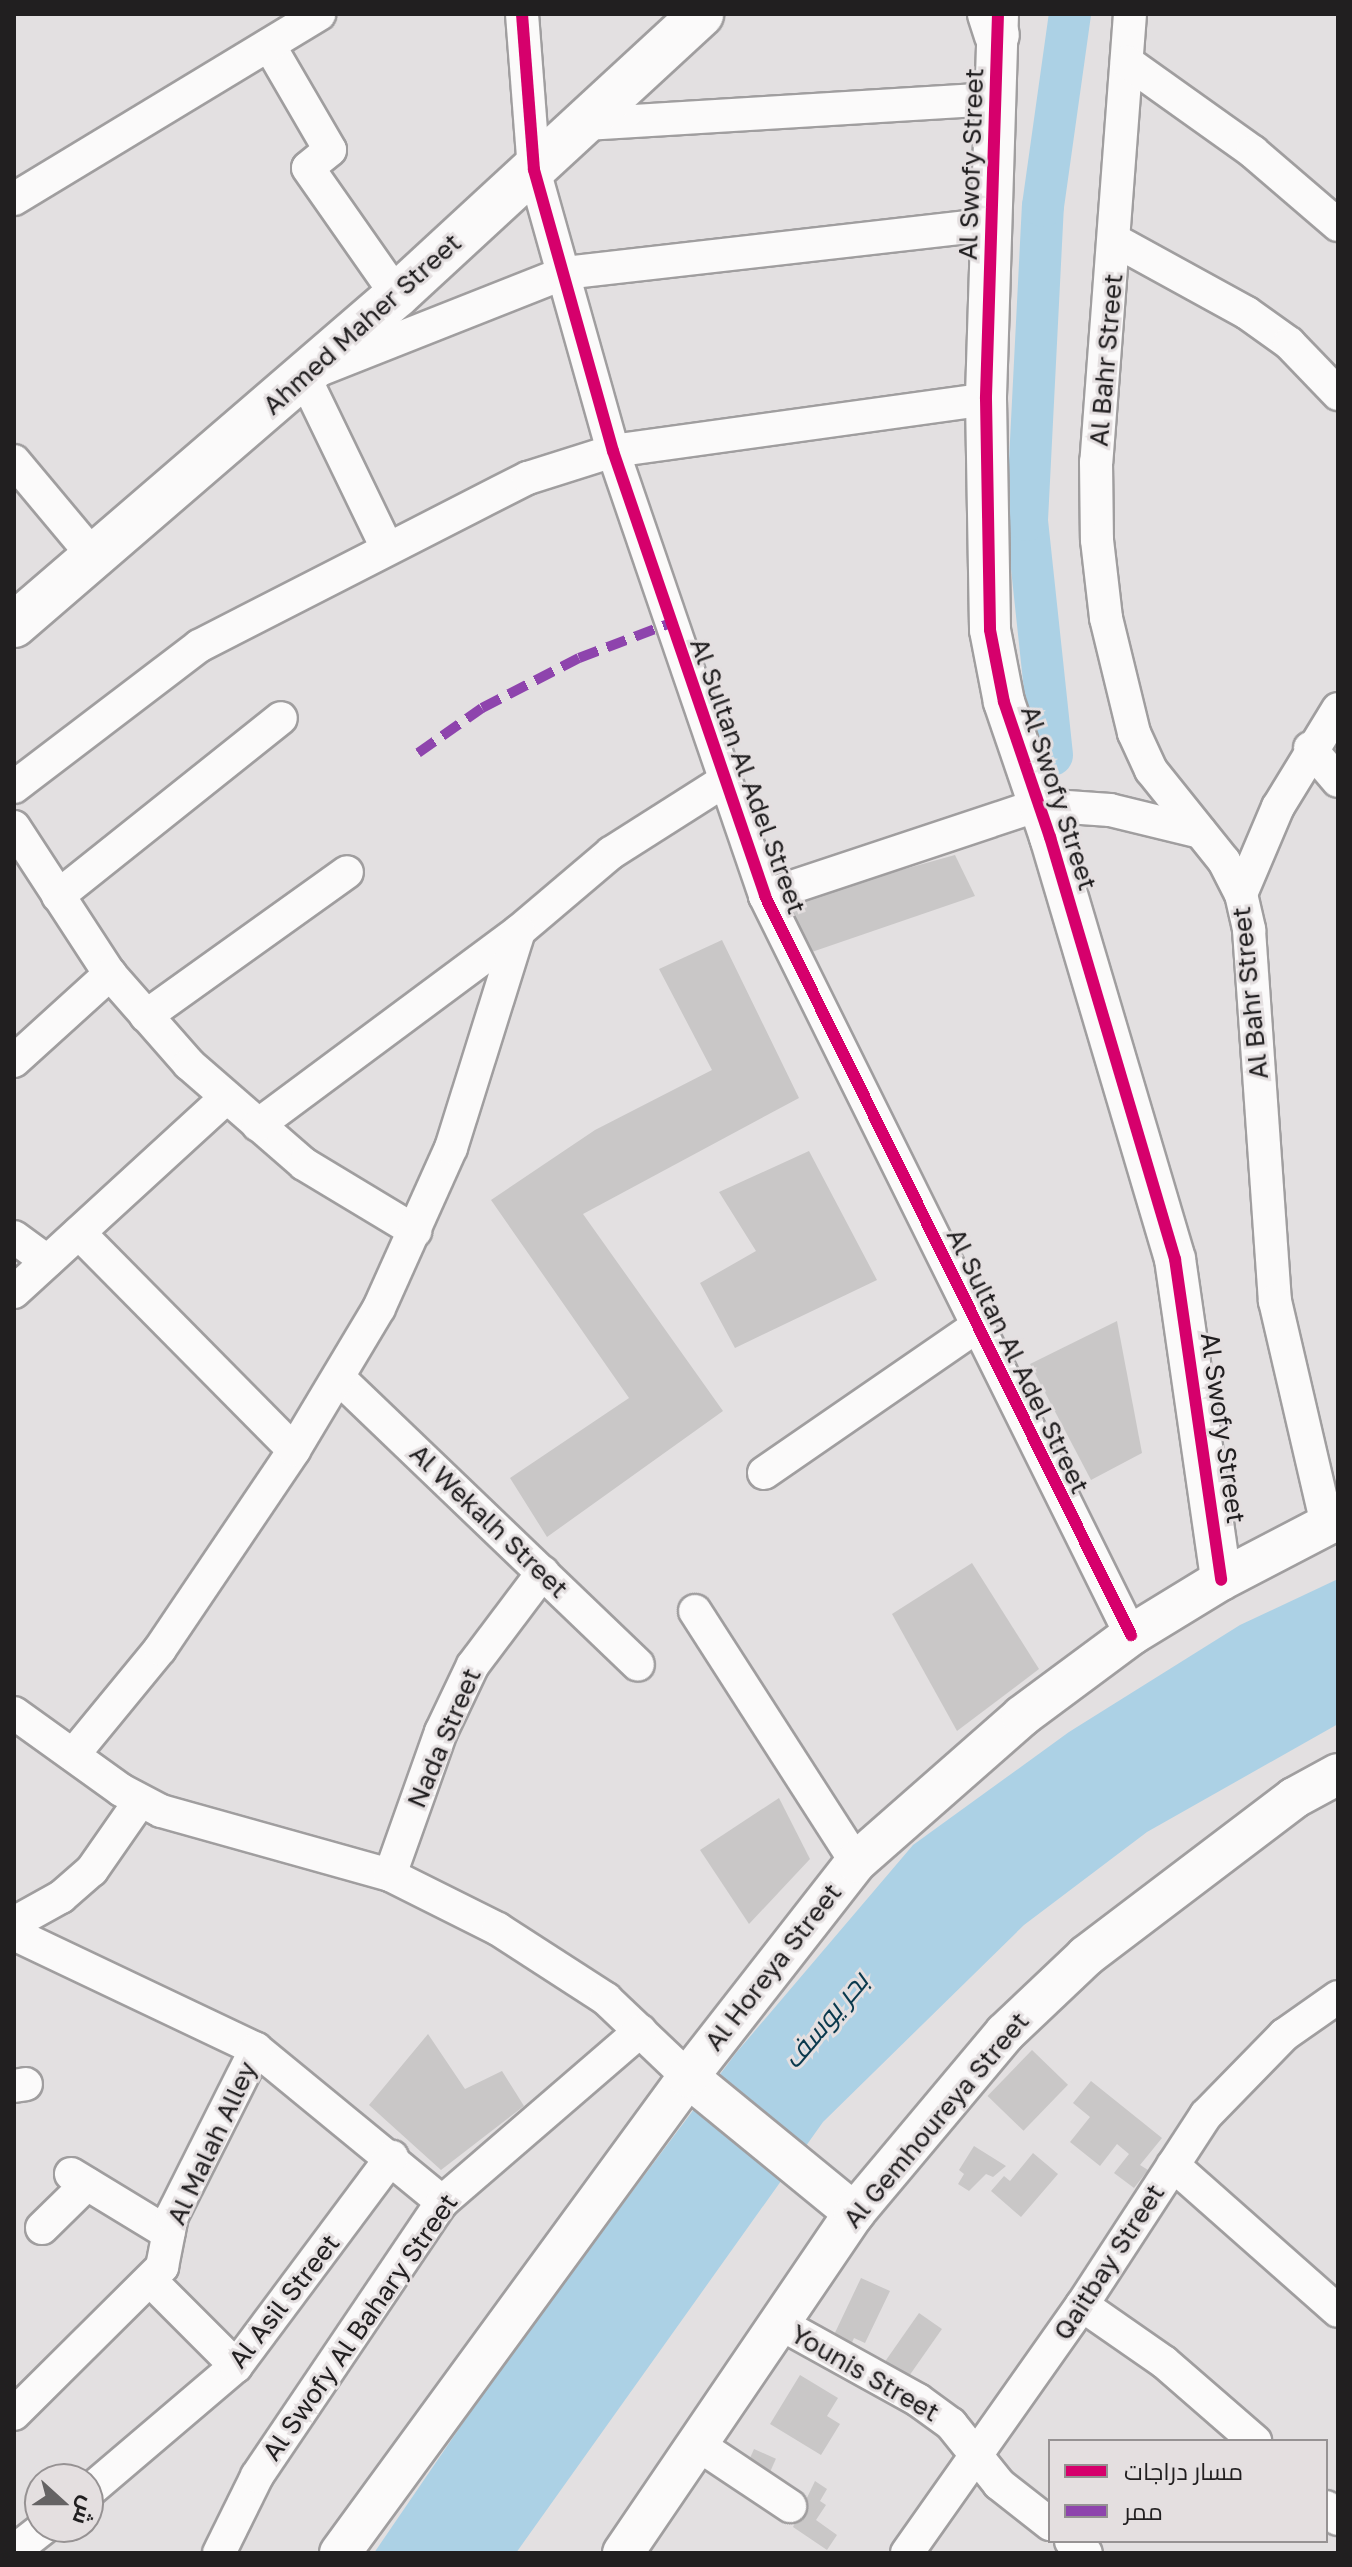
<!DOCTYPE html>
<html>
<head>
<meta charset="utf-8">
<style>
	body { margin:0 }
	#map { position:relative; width:1352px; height:2567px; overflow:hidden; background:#e3e0e1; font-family:"Golos Text",Cairo,sans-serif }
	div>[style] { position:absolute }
	.water>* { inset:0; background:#acd1e5 }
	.canal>* { height:42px; margin:-21px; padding:0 21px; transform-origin:21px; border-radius:21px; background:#acd1e5 }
	.building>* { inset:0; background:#c9c7c7; transform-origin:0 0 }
	.roads { filter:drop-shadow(2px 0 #a09e9f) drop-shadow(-2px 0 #a09e9f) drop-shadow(0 2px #a09e9f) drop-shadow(0 -2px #a09e9f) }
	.minor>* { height:32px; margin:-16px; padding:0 16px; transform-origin:16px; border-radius:16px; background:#fbfafa }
	.tertiary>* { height:40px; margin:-20px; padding:0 20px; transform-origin:20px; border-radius:20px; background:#fbfafa }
	.secondary>* { height:44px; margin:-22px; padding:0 22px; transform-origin:22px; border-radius:22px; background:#fbfafa }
	.quiet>* { height:10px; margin-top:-5px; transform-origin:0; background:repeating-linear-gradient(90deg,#8e44ad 0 20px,transparent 0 30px) }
	.cycleway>* { height:12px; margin:-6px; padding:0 6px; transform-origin:6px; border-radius:6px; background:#d6006c }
	span { translate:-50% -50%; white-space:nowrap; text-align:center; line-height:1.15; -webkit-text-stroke:6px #e4dfe0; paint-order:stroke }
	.street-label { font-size:26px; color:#211f20 }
	.water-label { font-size:28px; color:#09394d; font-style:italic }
	.frame { position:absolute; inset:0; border:16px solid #211f20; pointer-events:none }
	.legend { position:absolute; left:1048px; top:2439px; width:280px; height:104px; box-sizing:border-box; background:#e4dfe0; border:2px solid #969293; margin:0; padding:10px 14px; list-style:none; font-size:24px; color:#211f20 }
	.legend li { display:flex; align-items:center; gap:16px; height:40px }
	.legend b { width:40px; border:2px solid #969293 }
	.north { position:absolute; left:24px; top:2463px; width:80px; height:80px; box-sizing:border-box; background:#e4dfe0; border:2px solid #969293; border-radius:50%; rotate:111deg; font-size:22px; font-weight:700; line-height:32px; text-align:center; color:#211f20 }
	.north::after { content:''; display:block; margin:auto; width:28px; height:36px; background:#656364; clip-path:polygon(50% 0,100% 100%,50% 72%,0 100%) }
</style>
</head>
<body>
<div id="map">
	<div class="water">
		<i style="clip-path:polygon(1338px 1579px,1338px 1724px,1147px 1832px,1024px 1925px,823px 2122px,516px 2553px,374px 2553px,506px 2360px,736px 2053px,913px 1845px,1069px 1732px,1240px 1625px)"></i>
	</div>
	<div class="canal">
		<i style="left:1052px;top:755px;width:236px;rotate:-96.1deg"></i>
		<i style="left:1027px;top:520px;width:314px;rotate:-87.1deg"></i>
		<i style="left:1043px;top:206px;width:194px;rotate:-82deg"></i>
	</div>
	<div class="building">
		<i style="clip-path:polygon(955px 855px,975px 896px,806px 954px,786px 902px)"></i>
		<i style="clip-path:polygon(722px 940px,799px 1098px,583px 1214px,723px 1411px,547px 1537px,510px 1478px,629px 1398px,491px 1200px,595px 1130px,712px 1070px,659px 969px)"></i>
		<i style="clip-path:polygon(809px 1151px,877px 1280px,735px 1348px,700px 1283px,756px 1251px,719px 1192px)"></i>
		<i style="clip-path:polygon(1117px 1321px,1142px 1453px,1091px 1480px,1030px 1364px)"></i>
		<i style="clip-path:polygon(972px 1563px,1039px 1669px,957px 1731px,892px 1614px)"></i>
		<i style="clip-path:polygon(779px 1798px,810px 1859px,749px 1924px,700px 1850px)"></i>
		<i style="clip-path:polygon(428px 2034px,465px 2089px,502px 2071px,524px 2106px,441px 2170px,369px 2105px)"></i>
		<i style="left:1032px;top:2050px;width:50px;height:64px;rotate:44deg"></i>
		<i style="clip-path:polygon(1091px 2081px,1162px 2138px,1140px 2165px,1148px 2170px,1134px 2188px,1114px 2173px,1129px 2154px,1117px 2144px,1100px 2166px,1070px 2142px,1090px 2117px,1073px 2103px)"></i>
		<i style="clip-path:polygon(974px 2146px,1006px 2166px,993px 2177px,986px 2174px,969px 2191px,958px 2184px,964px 2174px,959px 2170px)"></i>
		<i style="clip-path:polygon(1033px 2153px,1058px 2174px,1021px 2217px,991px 2191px,1004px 2176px,1010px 2181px)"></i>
		<i style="clip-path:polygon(861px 2278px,890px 2291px,865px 2343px,854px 2338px,850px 2347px,832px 2339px)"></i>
		<i style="left:919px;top:2313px;width:28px;height:68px;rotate:35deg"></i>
		<i style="clip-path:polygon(800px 2375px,838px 2398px,827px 2416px,840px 2424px,821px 2455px,770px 2424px)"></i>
		<i style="left:754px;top:2449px;width:24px;height:24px;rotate:24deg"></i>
		<i style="clip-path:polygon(815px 2481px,827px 2489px,820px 2501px,826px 2505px,816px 2520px,837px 2535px,827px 2550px,793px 2527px)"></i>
	</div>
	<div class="roads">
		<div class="minor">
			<i style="left:522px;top:14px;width:156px;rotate:85.6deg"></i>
			<i style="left:534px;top:170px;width:292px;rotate:74.3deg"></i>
			<i style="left:613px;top:451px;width:470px;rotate:71.1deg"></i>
			<i style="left:765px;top:896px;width:825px;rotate:63.65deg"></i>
			<i style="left:1130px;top:14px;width:449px;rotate:94.3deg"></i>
			<i style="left:1096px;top:462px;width:78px;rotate:89.3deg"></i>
			<i style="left:1097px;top:540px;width:79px;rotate:83.4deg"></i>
			<i style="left:1106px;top:618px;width:118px;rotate:76.3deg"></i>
			<i style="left:1134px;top:733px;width:41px;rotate:65.3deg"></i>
			<i style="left:1151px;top:770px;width:117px;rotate:51.3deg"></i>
			<i style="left:1224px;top:861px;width:37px;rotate:63deg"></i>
			<i style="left:1241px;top:894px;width:37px;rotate:77deg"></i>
			<i style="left:1249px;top:930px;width:372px;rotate:86deg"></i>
			<i style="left:1275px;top:1301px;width:230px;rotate:76.9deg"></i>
			<i style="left:269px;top:45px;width:121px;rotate:59.8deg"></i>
			<i style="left:330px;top:150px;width:28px;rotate:141deg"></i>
			<i style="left:308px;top:168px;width:155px;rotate:55deg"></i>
			<i style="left:1127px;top:62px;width:155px;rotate:35.5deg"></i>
			<i style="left:1253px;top:152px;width:112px;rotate:40.7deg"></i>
			<i style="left:585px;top:124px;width:410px;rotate:-3.5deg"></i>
			<i style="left:14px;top:199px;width:357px;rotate:-31.2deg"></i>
			<i style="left:1116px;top:241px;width:149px;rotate:28.8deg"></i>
			<i style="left:1247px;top:313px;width:52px;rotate:35.5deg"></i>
			<i style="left:1289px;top:343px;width:71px;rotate:46.1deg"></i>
			<i style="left:14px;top:461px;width:128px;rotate:50.1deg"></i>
			<i style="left:387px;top:548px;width:191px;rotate:-115.8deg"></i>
			<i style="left:304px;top:376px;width:280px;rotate:-21.6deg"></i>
			<i style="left:564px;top:273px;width:430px;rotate:-6.5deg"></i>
			<i style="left:1310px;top:748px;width:43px;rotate:49.7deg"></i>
			<i style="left:14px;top:787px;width:233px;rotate:-37.3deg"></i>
			<i style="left:199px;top:646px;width:369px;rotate:-27.1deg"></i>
			<i style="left:528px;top:478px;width:89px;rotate:-17.6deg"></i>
			<i style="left:613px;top:451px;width:377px;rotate:-7.9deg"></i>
			<i style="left:14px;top:827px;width:176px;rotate:56.9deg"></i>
			<i style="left:110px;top:974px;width:120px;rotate:48.7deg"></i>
			<i style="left:189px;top:1064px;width:152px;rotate:41deg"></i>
			<i style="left:304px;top:1164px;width:130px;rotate:31.1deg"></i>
			<i style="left:1241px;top:894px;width:95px;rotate:-67deg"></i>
			<i style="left:1278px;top:807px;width:115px;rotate:-58.5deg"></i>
			<i style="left:58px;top:896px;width:285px;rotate:-38.6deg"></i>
			<i style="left:765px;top:896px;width:289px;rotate:-18.4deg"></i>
			<i style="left:1039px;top:805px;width:71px;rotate:4deg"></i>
			<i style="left:1110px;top:810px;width:93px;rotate:13.7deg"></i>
			<i style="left:146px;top:1016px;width:247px;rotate:-35.6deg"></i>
			<i style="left:14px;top:1061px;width:130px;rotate:-42.2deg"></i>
			<i style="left:258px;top:1125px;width:325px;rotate:-36.6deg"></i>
			<i style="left:519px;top:931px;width:121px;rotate:-40.3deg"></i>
			<i style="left:611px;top:853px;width:134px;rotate:-32.5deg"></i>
			<i style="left:79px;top:1233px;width:305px;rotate:45.3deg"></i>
			<i style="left:14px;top:1237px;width:41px;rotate:36deg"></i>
			<i style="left:14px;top:1292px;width:287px;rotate:-42.5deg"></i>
			<i style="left:339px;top:1378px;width:414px;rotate:43.8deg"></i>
			<i style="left:764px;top:1473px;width:257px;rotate:-34.6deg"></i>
			<i style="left:695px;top:1611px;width:298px;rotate:57.3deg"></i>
			<i style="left:14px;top:1713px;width:132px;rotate:35.7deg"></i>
			<i style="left:121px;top:1790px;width:45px;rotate:27.7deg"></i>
			<i style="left:161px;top:1811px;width:238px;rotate:15.6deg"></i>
			<i style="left:390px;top:1875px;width:121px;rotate:26.6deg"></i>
			<i style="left:498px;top:1929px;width:129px;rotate:32.9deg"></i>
			<i style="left:606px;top:1999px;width:113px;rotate:43.6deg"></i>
			<i style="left:73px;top:1755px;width:137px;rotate:-50.6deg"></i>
			<i style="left:160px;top:1649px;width:240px;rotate:-56deg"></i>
			<i style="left:294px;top:1450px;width:165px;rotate:-59.1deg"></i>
			<i style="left:379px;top:1308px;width:175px;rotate:-65.8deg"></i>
			<i style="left:451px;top:1148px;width:227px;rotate:-72.6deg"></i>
			<i style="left:390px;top:1875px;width:152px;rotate:-70.4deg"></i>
			<i style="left:441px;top:1732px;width:74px;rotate:-64.5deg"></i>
			<i style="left:473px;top:1665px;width:116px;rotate:-53deg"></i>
			<i style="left:14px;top:1923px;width:54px;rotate:-29deg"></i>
			<i style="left:61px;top:1897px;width:41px;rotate:-41.1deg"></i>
			<i style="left:92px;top:1870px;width:84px;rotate:-55.2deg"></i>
			<i style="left:14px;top:1934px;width:268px;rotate:25.4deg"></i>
			<i style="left:256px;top:2049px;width:241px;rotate:39.4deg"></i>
			<i style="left:14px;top:2086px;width:12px;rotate:-9deg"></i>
			<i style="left:1173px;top:2165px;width:220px;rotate:41.5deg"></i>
			<i style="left:71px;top:2174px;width:114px;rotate:31.3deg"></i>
			<i style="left:42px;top:2228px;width:63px;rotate:-44.4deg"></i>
			<i style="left:152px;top:2282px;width:119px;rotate:45deg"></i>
			<i style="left:1082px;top:2305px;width:100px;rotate:34.8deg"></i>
			<i style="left:1164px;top:2362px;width:121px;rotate:41deg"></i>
			<i style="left:779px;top:2323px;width:159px;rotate:29deg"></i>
			<i style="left:918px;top:2400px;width:41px;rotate:36deg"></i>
			<i style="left:951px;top:2424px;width:77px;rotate:51.3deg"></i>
			<i style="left:999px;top:2484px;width:65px;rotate:38.1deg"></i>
			<i style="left:14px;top:2414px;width:209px;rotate:-44.8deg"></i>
			<i style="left:162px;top:2267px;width:52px;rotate:-78.9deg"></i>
			<i style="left:172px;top:2216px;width:187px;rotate:-63.3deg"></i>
			<i style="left:697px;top:2444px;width:112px;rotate:33.7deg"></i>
			<i style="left:88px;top:2492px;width:194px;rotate:-40.4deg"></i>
			<i style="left:236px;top:2366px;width:261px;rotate:-53.3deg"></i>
			<i style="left:1326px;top:2507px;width:17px;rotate:45deg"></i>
			<i style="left:1071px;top:2541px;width:19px;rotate:39deg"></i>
			<i style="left:14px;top:2551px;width:39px;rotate:-38deg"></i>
			<i style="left:219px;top:2553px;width:86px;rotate:-63.7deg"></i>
			<i style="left:257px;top:2476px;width:331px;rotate:-56deg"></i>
			<i style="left:442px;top:2202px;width:262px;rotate:-40.8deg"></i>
			<i style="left:907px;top:2553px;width:304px;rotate:-54.8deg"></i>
			<i style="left:1082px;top:2305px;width:227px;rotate:-56.9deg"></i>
			<i style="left:1206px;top:2115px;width:112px;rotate:-45.7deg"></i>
			<i style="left:1284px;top:2035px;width:66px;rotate:-35.1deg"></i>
		</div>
		<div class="tertiary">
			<i style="left:998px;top:14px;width:385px;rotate:91.8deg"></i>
			<i style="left:986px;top:399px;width:231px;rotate:89deg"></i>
			<i style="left:990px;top:630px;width:73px;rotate:79deg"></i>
			<i style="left:1004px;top:702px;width:143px;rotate:71.2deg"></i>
			<i style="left:1050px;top:837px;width:440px;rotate:73.5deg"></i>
			<i style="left:1175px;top:1259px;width:324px;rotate:81.8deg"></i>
			<i style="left:688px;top:2077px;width:215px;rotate:39.3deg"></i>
			<i style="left:340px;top:2553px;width:590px;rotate:-53.83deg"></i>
			<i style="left:688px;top:2077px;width:273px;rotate:-52deg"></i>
			<i style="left:856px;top:1862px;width:221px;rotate:-41.3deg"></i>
			<i style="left:1022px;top:1716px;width:136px;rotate:-36.6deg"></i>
			<i style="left:1131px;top:1635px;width:105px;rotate:-31.4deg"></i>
			<i style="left:1221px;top:1580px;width:132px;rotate:-27.5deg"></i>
			<i style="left:623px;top:2553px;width:411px;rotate:-55.8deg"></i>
			<i style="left:854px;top:2213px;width:235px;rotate:-50deg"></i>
			<i style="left:1005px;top:2033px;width:112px;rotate:-43.5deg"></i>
			<i style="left:1086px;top:1956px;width:261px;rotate:-37.2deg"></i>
			<i style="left:1294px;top:1798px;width:50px;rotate:-28.6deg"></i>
		</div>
		<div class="secondary">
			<i style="left:990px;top:14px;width:22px;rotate:72deg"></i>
			<i style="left:14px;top:625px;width:506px;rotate:-40.75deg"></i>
			<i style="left:397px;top:295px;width:414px;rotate:-42.7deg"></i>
		</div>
	</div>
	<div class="quiet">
		<i style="left:418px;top:753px;width:78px;rotate:-35.1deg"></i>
		<i style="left:482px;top:708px;width:109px;rotate:-27.3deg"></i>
		<i style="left:579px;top:658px;width:95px;rotate:-20.9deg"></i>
	</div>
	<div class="cycleway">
		<i style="left:522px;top:14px;width:156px;rotate:85.6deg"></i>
		<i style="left:534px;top:170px;width:292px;rotate:74.3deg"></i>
		<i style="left:613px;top:451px;width:470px;rotate:71.1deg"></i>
		<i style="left:765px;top:896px;width:825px;rotate:63.65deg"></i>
		<i style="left:998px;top:14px;width:385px;rotate:91.8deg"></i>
		<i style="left:986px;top:399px;width:231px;rotate:89deg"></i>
		<i style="left:990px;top:630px;width:73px;rotate:79deg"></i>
		<i style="left:1004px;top:702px;width:143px;rotate:71.2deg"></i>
		<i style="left:1050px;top:837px;width:440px;rotate:73.5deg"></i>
		<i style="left:1175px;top:1259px;width:324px;rotate:81.8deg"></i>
	</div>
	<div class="street-label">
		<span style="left:971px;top:164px;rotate:-88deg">Al Swofy Street</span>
		<span style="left:362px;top:324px;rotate:-42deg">Ahmed Maher Street</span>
		<span style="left:1106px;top:360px;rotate:-85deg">Al Bahr Street</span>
		<span style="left:748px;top:776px;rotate:70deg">Al Sultan Al Adel Street</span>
		<span style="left:1059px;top:798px;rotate:72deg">Al Swofy Street</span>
		<span style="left:1250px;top:993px;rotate:-96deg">Al Bahr Street</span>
		<span style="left:1018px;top:1361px;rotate:64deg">Al Sultan Al Adel Street</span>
		<span style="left:1223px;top:1428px;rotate:82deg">Al Swofy Street</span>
		<span style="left:489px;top:1521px;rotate:44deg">Al Wekalh Street</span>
		<span style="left:444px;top:1738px;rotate:-67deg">Nada Street</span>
		<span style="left:773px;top:1967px;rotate:-52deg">Al Horeya Street</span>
		<span style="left:936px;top:2120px;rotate:-50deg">Al Gemhoureya Street</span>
		<span style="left:212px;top:2143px;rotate:-65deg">Al Malah Alley</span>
		<span style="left:1109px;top:2262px;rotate:-57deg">Qaitbay Street</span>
		<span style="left:284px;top:2301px;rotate:-52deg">Al Asil Street</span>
		<span style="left:360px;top:2327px;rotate:-55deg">Al Swofy Al Bahary Street</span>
		<span style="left:865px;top:2373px;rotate:30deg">Younis Street</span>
	</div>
	<div class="water-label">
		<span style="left:825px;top:2020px;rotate:-50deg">بحر يوسف</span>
	</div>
	<div class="frame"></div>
	<ul class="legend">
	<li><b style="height:10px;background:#d6006c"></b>مسار دراجات</li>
	<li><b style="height:10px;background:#8e44ad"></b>ممر</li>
	</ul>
	<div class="north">ش</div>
</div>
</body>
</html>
